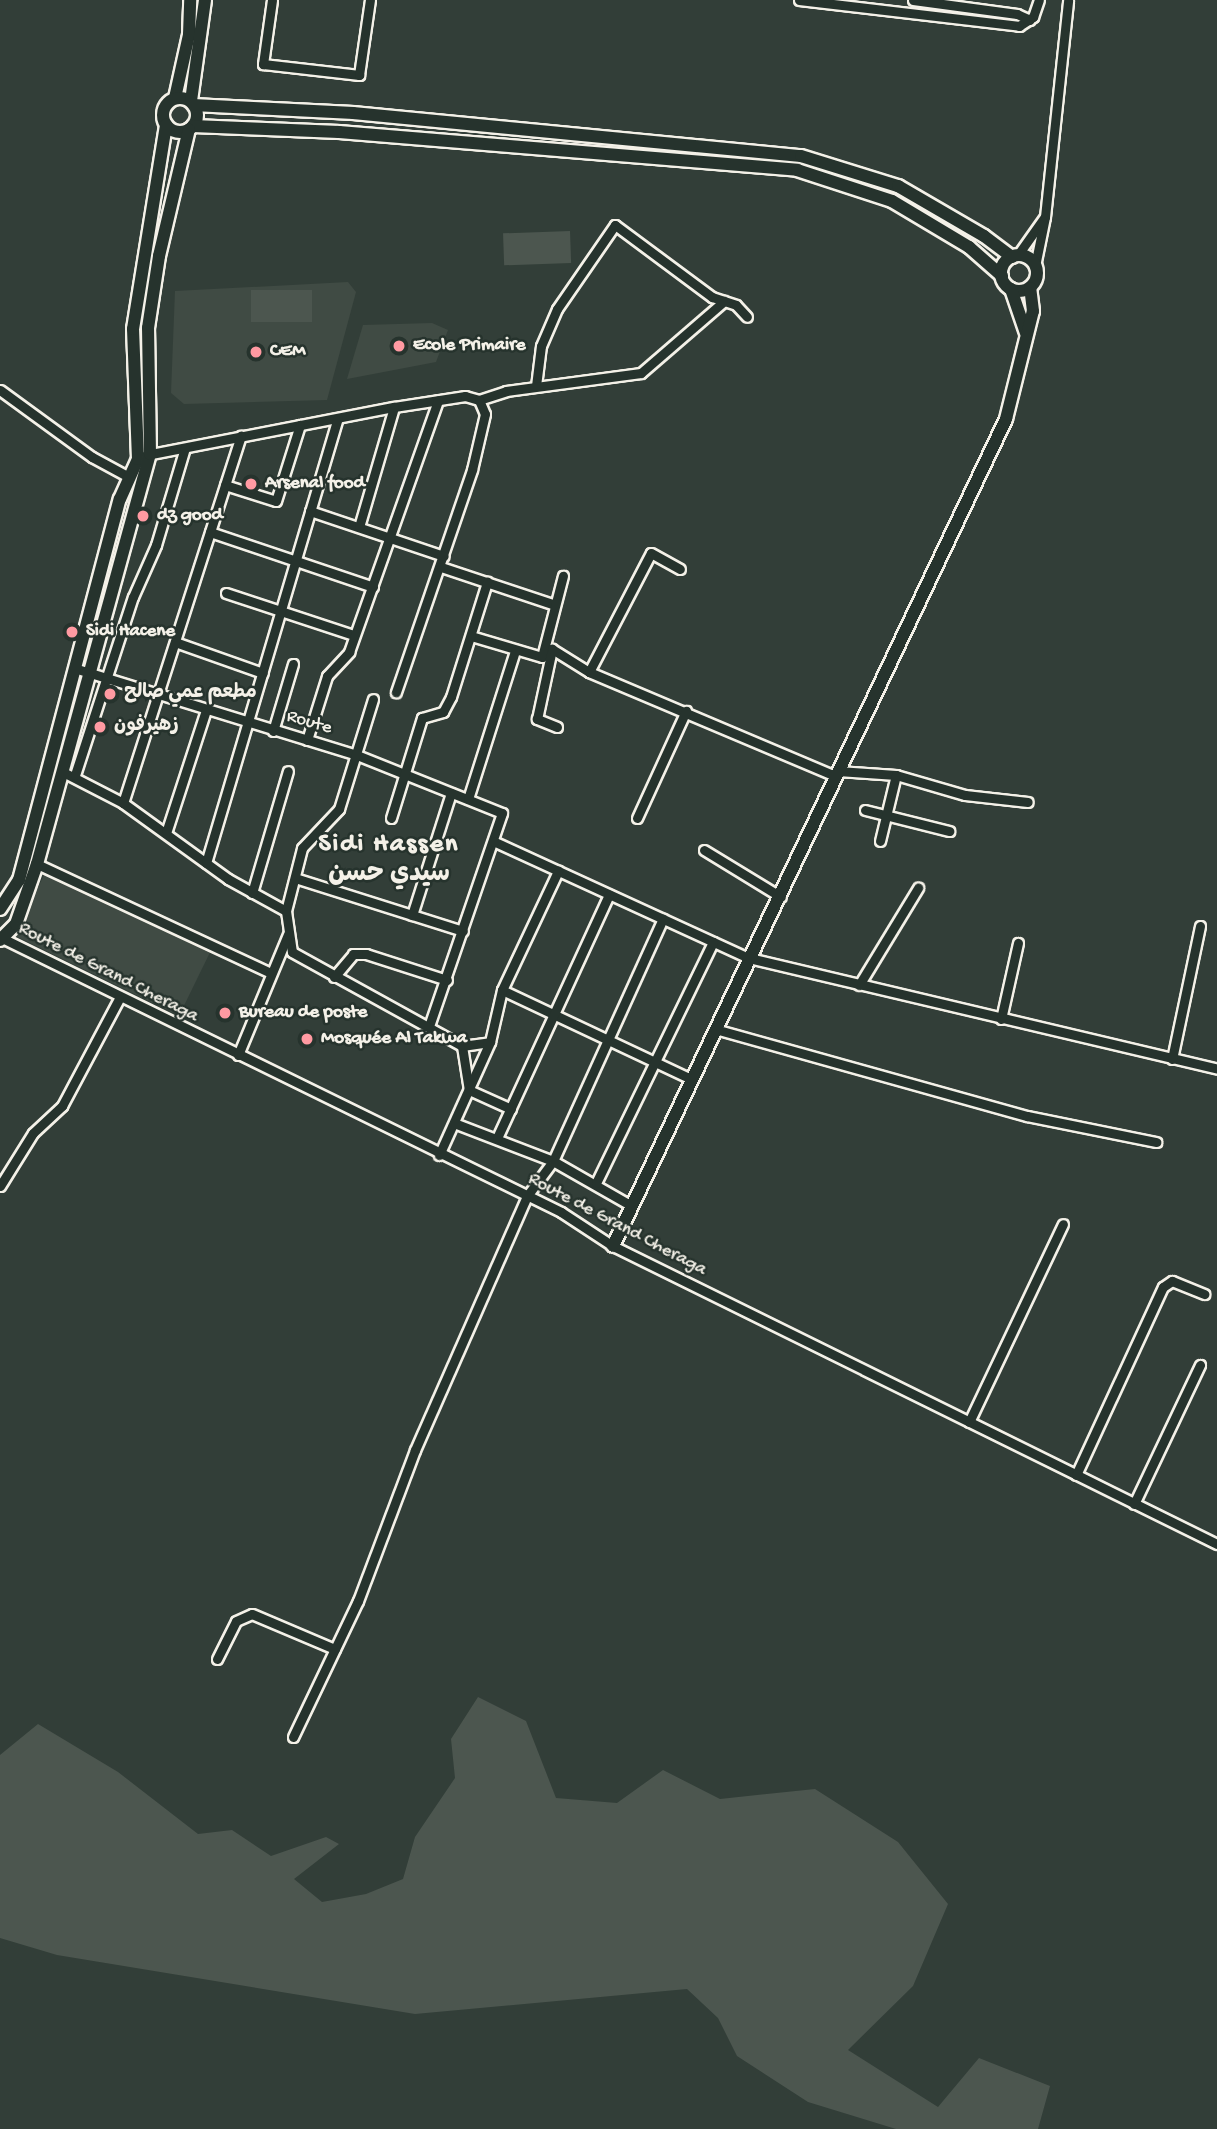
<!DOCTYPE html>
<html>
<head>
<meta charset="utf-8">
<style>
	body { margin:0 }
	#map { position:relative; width:1217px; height:2129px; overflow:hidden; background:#323e38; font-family:"Gochi Hand","Playpen Sans Arabic",sans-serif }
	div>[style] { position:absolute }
	.built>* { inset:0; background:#404b44; transform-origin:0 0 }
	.green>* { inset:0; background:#4c564f; transform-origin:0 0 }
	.roads { filter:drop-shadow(2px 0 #f4f1e8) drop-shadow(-2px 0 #f4f1e8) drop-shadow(0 2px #f4f1e8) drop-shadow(0 -2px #f4f1e8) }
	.street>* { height:9px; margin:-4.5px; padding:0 4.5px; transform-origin:4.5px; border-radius:4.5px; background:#26332d }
	.secondary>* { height:12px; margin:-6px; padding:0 6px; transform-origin:6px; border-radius:6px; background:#26332d }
	.secondary>.ring { margin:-6px; padding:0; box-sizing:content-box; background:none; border:12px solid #26332d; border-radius:50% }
	.dots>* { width:19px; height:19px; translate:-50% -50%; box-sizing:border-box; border:4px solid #26332d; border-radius:50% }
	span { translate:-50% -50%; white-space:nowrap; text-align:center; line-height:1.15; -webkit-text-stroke:5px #26332d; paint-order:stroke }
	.poi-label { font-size:19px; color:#f4f1e8; font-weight:700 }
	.left { translate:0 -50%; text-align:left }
	.street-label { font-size:19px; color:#f4f1e8 }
	.district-label { font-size:26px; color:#f4f1e8; font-weight:700; letter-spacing:2px }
</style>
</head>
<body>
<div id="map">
	<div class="built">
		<i style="clip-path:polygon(348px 282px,356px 292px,327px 400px,184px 404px,171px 393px,175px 291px)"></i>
		<i style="clip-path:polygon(432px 323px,448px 330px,436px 362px,347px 379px,363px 325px)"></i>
		<i style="left:47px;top:869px;width:183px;height:74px;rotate:26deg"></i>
	</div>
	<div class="green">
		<i style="left:570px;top:231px;width:32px;height:67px;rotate:88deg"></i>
		<i style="left:312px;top:290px;width:32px;height:61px;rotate:90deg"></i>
		<i style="clip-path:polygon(478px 1697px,526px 1721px,556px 1798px,617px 1803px,663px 1770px,720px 1799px,815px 1789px,898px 1842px,948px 1904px,913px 1986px,848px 2050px,938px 2107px,979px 2058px,1050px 2086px,1038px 2129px,896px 2129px,808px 2102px,737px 2056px,718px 2018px,687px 1989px,415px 2014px,57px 1955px,0 1938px,0 1755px,38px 1724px,118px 1772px,198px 1834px,232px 1830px,271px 1856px,326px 1837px,339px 1844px,294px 1879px,322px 1902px,366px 1894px,403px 1879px,415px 1837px,455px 1778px,451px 1739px)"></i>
	</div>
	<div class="roads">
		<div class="street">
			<i style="left:272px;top:0;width:65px;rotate:98deg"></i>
			<i style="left:263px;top:64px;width:97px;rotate:6.5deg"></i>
			<i style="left:359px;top:75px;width:76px;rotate:-81.7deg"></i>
			<i style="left:799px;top:0;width:222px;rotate:6.7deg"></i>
			<i style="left:1019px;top:26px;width:17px;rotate:-33deg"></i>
			<i style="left:1033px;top:17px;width:18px;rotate:-71deg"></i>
			<i style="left:913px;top:0;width:105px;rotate:7.7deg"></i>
			<i style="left:1017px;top:14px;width:14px;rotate:25deg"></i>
			<i style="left:1017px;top:256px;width:47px;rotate:-54.6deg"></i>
			<i style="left:1035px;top:266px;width:50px;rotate:-78.5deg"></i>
			<i style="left:1045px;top:217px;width:218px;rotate:-83.9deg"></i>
			<i style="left:536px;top:386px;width:40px;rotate:-82.9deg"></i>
			<i style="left:541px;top:346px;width:40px;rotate:-66.6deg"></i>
			<i style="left:557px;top:309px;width:102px;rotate:-55.4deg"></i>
			<i style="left:615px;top:225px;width:121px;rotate:36.6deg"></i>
			<i style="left:712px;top:297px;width:25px;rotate:18deg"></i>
			<i style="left:736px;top:305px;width:16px;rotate:47deg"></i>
			<i style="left:0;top:390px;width:114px;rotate:36.1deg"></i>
			<i style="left:92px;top:457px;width:42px;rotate:28.4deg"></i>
			<i style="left:479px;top:400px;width:28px;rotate:-18deg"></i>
			<i style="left:506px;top:391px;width:136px;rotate:-7.6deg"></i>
			<i style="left:641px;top:373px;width:110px;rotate:-40.9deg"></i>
			<i style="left:146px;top:455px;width:253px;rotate:-11deg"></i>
			<i style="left:394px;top:407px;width:72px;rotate:-8.8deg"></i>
			<i style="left:465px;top:396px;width:15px;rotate:16deg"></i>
			<i style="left:479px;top:400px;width:15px;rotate:67deg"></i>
			<i style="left:485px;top:414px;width:57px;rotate:103.1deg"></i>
			<i style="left:472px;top:470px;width:235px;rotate:108.9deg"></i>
			<i style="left:225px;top:485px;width:53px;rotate:17.4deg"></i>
			<i style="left:276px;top:501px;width:80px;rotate:-72.5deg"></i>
			<i style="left:310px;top:511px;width:141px;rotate:18.6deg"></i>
			<i style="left:359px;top:527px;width:125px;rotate:-73.7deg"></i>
			<i style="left:210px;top:532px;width:172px;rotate:18.6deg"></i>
			<i style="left:441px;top:567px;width:120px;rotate:18.4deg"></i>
			<i style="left:226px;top:593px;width:135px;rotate:18.2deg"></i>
			<i style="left:471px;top:636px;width:74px;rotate:16.5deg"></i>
			<i style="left:542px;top:657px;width:84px;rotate:-75.5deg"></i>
			<i style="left:175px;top:642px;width:93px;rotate:19.4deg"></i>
			<i style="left:74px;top:668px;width:296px;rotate:17.1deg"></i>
			<i style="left:357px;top:755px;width:156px;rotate:21.8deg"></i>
			<i style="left:502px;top:813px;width:225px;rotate:108.9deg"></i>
			<i style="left:589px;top:672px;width:134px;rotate:-62.5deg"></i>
			<i style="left:651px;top:553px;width:33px;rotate:29deg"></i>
			<i style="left:557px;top:727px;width:22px;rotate:-158deg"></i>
			<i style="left:537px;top:719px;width:72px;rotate:-77.9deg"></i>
			<i style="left:552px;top:649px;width:44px;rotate:31.9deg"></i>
			<i style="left:589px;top:672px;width:267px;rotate:22.9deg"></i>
			<i style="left:273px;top:731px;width:70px;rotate:-73.4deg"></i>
			<i style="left:307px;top:740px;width:67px;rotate:-72.6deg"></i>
			<i style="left:327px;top:676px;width:33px;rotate:-47deg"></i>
			<i style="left:349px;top:652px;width:267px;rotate:-70.5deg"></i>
			<i style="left:61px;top:771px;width:70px;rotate:27.3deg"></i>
			<i style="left:123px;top:803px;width:130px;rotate:35.9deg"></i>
			<i style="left:228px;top:879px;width:66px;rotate:28.9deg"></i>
			<i style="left:286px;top:911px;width:41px;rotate:81.7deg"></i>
			<i style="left:292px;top:952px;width:194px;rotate:28.9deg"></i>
			<i style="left:462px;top:1046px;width:45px;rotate:81deg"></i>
			<i style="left:469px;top:1090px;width:46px;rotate:24.3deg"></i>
			<i style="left:838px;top:771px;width:58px;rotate:3.9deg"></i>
			<i style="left:896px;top:775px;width:72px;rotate:16.2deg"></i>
			<i style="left:965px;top:795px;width:63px;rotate:6.3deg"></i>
			<i style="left:75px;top:775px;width:187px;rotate:-72deg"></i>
			<i style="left:133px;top:597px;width:57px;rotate:-66.1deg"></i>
			<i style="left:156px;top:545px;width:101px;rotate:-73.4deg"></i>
			<i style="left:468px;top:799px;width:155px;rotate:-72.4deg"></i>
			<i style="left:123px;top:803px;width:386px;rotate:-72.2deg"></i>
			<i style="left:865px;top:810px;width:87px;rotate:14deg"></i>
			<i style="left:391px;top:818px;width:105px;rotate:-72.8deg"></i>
			<i style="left:422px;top:718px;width:22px;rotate:-16deg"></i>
			<i style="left:443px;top:712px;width:17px;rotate:-62deg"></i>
			<i style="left:451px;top:697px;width:121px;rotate:-72.6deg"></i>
			<i style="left:637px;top:818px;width:118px;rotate:-65.4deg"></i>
			<i style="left:166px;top:833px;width:129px;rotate:-72deg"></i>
			<i style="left:493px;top:841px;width:281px;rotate:24.6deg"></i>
			<i style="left:749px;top:958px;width:481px;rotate:13.3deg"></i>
			<i style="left:880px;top:841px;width:68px;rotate:-76.4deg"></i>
			<i style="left:704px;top:850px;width:90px;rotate:31.4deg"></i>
			<i style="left:206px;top:863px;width:464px;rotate:-73.5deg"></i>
			<i style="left:37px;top:864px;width:258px;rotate:25deg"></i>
			<i style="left:295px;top:878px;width:176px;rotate:17.5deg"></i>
			<i style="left:252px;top:893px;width:127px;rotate:-73.6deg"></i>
			<i style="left:286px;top:911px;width:65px;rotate:-75.7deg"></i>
			<i style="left:302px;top:848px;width:54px;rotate:-46.5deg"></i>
			<i style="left:339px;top:809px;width:115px;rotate:-72.8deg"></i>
			<i style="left:412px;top:915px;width:128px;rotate:-72.3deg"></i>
			<i style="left:0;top:937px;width:625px;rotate:26.11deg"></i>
			<i style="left:561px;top:1212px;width:62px;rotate:33.2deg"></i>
			<i style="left:613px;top:1246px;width:674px;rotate:26.26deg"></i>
			<i style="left:334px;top:977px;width:30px;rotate:-50deg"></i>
			<i style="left:353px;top:954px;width:13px"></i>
			<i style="left:366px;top:954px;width:85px;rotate:17.8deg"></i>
			<i style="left:859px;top:985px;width:114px;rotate:-58.7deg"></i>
			<i style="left:502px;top:990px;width:209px;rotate:25.2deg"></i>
			<i style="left:1001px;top:1019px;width:78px;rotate:-77.4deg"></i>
			<i style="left:715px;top:1029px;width:324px;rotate:15.6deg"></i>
			<i style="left:1027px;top:1116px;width:132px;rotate:11.4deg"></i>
			<i style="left:462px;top:1046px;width:28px;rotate:-8deg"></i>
			<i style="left:490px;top:1042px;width:53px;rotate:-77deg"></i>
			<i style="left:502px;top:990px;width:132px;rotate:-64.8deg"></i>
			<i style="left:238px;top:1055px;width:131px;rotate:-67.5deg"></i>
			<i style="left:1172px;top:1059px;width:136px;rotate:-78.1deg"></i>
			<i style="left:454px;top:1123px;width:106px;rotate:21deg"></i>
			<i style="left:553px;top:1161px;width:91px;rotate:29.7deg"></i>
			<i style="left:497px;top:1138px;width:268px;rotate:-65.3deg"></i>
			<i style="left:439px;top:1155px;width:124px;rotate:-65.7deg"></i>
			<i style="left:596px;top:1183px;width:268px;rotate:-64.1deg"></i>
			<i style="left:0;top:1186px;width:62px;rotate:-58.1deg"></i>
			<i style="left:33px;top:1133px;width:40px;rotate:-43deg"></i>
			<i style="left:62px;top:1106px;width:121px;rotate:-62deg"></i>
			<i style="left:969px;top:1422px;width:219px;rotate:-64.6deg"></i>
			<i style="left:1076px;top:1475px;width:207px;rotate:-65.2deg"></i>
			<i style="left:1163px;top:1287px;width:11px;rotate:-34deg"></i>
			<i style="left:1172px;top:1281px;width:35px;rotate:22deg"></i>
			<i style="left:1134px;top:1504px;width:154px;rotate:-64.6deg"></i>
			<i style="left:217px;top:1659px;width:42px;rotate:-63.4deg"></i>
			<i style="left:236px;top:1621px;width:17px;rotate:-24deg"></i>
			<i style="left:252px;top:1614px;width:90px;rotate:22.9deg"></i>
			<i style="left:293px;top:1737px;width:151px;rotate:-64.5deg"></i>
			<i style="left:358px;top:1601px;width:161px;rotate:-69.3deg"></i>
			<i style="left:415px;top:1450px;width:278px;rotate:-66.2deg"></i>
			<i style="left:527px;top:1196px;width:44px;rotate:-53.4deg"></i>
			<i style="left:553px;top:1161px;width:266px;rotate:-65.6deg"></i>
		</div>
		<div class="secondary">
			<i style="left:175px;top:98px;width:65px;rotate:-77.5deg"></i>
			<i style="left:189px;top:35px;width:35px;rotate:-88deg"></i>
			<i class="ring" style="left:163px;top:98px;width:22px;height:22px"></i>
			<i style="left:191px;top:101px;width:102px;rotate:-82.1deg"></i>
			<i style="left:194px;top:105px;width:159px;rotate:2.9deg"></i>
			<i style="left:353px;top:113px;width:450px;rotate:5.5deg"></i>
			<i style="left:801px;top:156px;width:102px;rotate:17.2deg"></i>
			<i style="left:898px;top:186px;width:99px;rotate:30.2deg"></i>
			<i style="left:984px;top:236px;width:35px;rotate:37deg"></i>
			<i style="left:193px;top:126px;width:146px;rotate:2.4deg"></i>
			<i style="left:339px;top:132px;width:460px;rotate:4.7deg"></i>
			<i style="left:797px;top:170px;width:100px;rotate:18.1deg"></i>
			<i style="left:892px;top:201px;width:90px;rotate:30.9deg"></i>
			<i style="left:969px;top:247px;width:44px;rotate:41.3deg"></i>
			<i class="ring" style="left:1001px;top:255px;width:24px;height:24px"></i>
			<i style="left:1011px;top:289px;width:46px;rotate:71.2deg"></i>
			<i style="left:0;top:909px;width:35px;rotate:-57deg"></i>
			<i style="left:19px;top:880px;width:394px;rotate:-75.2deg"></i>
			<i style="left:120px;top:499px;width:44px;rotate:-65.8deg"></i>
			<i style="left:138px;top:459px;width:130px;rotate:-92.2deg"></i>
			<i style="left:133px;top:329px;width:207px;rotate:-80.8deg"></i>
			<i style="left:0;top:940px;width:23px;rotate:-45deg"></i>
			<i style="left:16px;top:924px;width:64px;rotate:-70.7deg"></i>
			<i style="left:37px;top:864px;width:425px;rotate:-74.6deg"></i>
			<i style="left:150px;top:454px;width:126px;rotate:-90.9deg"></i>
			<i style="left:148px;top:328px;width:73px;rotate:-81.3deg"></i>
			<i style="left:159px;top:256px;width:130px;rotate:-76.7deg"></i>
			<i style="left:613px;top:1246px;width:916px;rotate:-64.58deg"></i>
			<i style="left:1006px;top:419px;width:111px;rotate:-76deg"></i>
			<i style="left:1033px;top:311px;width:23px;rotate:-97deg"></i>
		</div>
	</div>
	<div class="dots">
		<i style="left:399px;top:346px;background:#ff9aa2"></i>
		<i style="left:256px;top:352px;background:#ff9aa2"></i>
		<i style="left:251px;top:484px;background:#ff9aa2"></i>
		<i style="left:143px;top:516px;background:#ff9aa2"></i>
		<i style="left:72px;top:632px;background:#ff9aa2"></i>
		<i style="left:110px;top:694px;background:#ff9aa2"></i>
		<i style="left:100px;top:727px;background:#ff9aa2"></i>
		<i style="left:225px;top:1013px;background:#ff9aa2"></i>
		<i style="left:307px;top:1039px;background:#ff9aa2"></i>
	</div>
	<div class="poi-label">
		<span class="left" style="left:413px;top:346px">Ecole Primaire</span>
		<span class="left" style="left:270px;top:352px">CEM</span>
		<span class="left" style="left:265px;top:484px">Arsenal food</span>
		<span class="left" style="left:157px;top:516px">dz good</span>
		<span class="left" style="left:86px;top:632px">Sidi Hacene</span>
		<span class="left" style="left:124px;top:694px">مطعم عمي صالح</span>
		<span class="left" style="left:114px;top:727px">زهيرفون</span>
		<span class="left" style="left:239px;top:1013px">Bureau de poste</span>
		<span class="left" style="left:321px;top:1039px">Mosquée Al Takwa</span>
	</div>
	<div class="street-label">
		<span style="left:309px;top:723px;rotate:16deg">Route</span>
		<span style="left:108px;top:973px;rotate:27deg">Route de Grand Cheraga</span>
		<span style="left:617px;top:1225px;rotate:28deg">Route de Grand Cheraga</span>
	</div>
	<div class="district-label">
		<span style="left:389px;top:861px">Sidi Hassen<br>سيدي حسن</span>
	</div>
</div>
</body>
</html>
